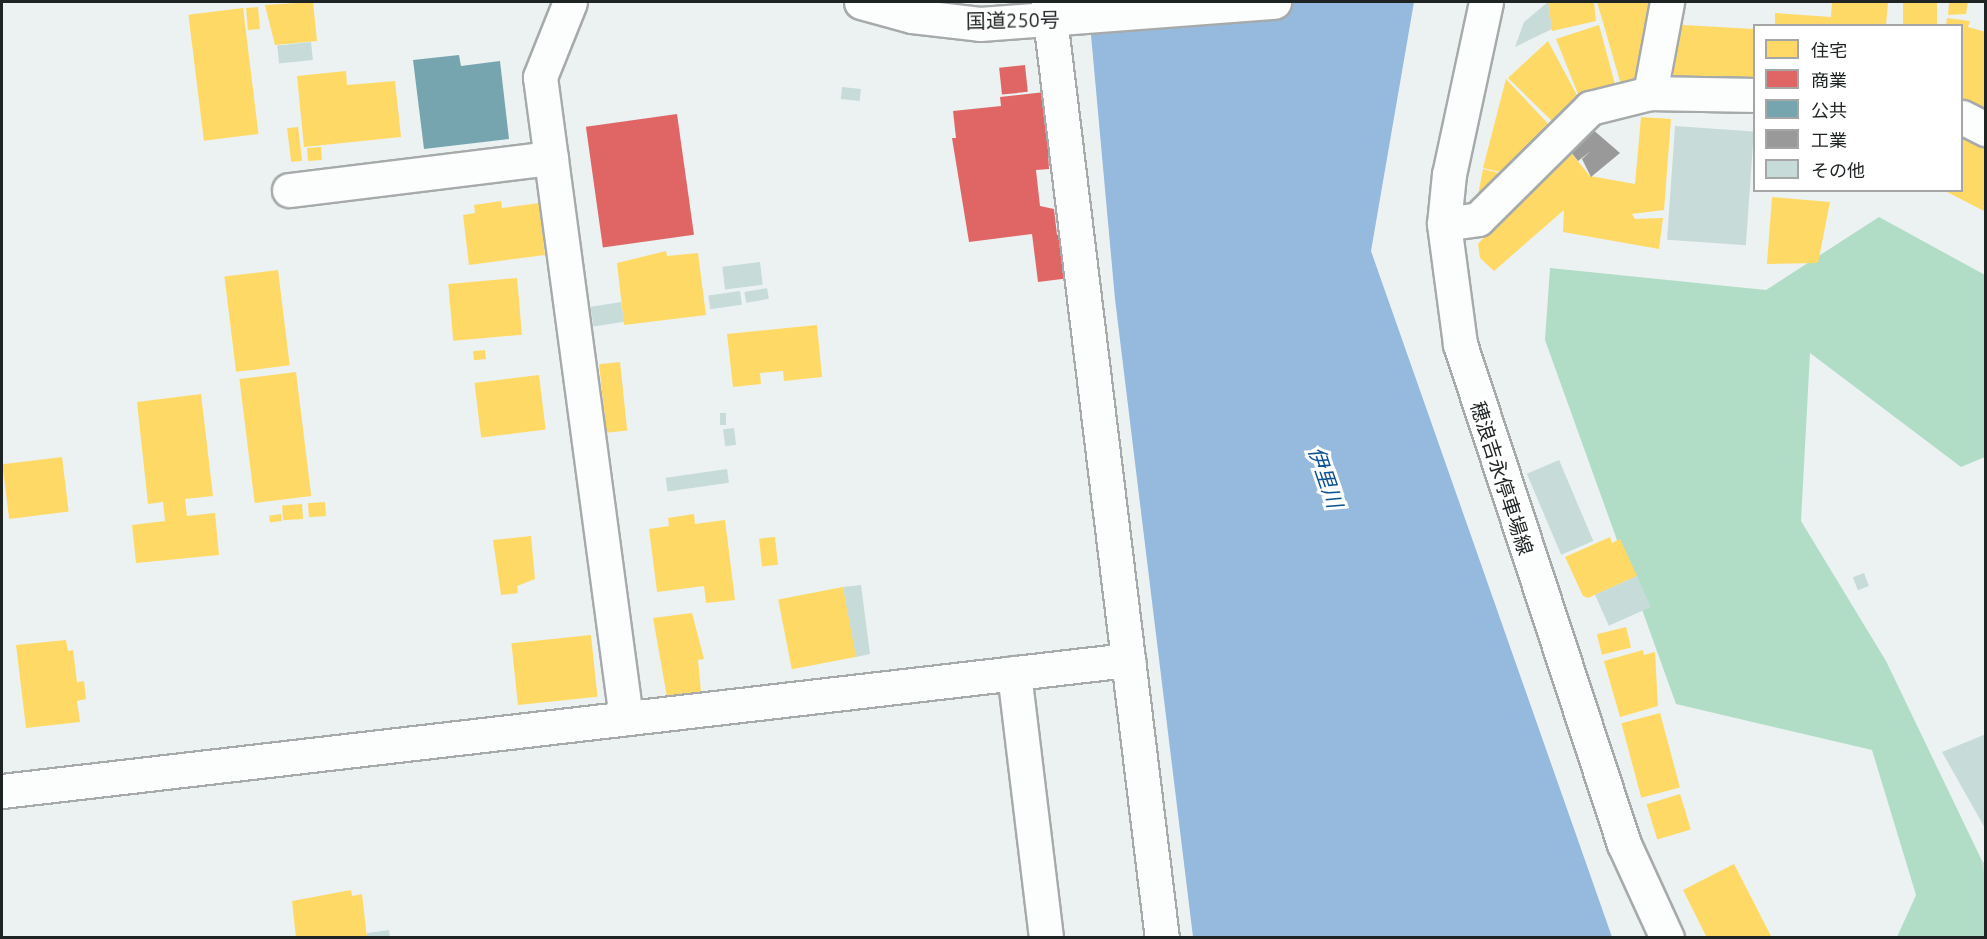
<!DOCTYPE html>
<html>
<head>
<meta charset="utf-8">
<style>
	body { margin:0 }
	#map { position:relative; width:1987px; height:939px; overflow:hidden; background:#ecf2f2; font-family:Ubuntu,"Noto Sans JP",sans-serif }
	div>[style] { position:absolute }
	.forest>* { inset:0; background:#b1ddc6 }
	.water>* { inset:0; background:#96b9de }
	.homes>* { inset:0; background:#ffd966; transform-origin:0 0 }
	.shops>* { inset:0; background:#e06666; transform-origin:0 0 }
	.public>* { inset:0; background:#76a5af }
	.industry>* { inset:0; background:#999 }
	.building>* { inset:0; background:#c7dcd9; transform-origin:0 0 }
	.roads { filter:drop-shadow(2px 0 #a6aaaa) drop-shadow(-2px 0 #a6aaaa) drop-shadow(0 2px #a6aaaa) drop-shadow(0 -2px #a6aaaa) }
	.street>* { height:33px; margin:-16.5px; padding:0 16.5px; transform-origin:16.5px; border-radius:16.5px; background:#fcfdfd }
	.secondary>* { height:33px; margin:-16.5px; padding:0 16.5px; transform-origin:16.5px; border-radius:16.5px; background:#fcfdfd }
	.highway>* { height:33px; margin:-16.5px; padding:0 16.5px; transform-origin:16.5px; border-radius:16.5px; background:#fcfdfd }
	span { translate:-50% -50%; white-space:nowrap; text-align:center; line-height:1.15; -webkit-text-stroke:6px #fff; paint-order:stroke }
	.street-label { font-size:20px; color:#1e2323 }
	.water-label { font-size:21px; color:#0e5294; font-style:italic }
	.frame { position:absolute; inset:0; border:3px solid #1e2323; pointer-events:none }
	.legend { position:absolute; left:1753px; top:24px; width:210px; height:168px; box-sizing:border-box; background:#fff; border:2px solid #a5a7a7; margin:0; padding:8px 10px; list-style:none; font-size:18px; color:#1e2323 }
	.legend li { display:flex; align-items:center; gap:12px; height:30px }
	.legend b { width:30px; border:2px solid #a5a7a7 }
</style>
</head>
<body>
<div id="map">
	<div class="forest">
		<i style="clip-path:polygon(1879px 217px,1985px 275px,1985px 457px,1961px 467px,1810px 353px,1801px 521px,1886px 661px,1985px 867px,1985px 937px,1897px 937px,1916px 895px,1872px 750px,1676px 704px,1545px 340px,1550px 268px,1766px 290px)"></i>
	</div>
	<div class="water">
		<i style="clip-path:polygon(1088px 2px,1414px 2px,1371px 251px,1612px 937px,1193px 937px,1115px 299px)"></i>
	</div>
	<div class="homes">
		<i style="clip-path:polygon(313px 2px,317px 41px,275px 45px,265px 5px)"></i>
		<i style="clip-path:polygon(1548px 2px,1594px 2px,1596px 21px,1552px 31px)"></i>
		<i style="clip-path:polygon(1597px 2px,1648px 2px,1652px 22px,1635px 81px,1622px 88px)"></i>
		<i style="clip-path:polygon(1832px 2px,1888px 2px,1886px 26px,1775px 26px,1775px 13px,1831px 17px)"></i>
		<i style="left:1903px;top:2px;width:34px;height:24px"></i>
		<i style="clip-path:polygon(1949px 2px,1968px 2px,1966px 14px,1948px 15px)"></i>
		<i style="left:258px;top:7px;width:22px;height:12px;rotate:85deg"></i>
		<i style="left:243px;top:8px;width:127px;height:55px;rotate:83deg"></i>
		<i style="clip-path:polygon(1947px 18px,1970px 21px,1968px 27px,1986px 32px,1986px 126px,1962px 117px,1962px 26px,1946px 26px)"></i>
		<i style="clip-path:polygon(1599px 25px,1616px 88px,1580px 99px,1556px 39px)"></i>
		<i style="clip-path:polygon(1683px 25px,1754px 29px,1754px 95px,1673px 86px,1676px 33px)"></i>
		<i style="clip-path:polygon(1548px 41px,1580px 101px,1553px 122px,1508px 78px)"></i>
		<i style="clip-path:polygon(346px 71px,347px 85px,395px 81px,401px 137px,304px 147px,297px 76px)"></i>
		<i style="clip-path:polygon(1506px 79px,1554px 130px,1513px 175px,1483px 168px)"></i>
		<i style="clip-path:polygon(1641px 117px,1671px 119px,1664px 210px,1632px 214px,1635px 219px,1663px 218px,1659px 249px,1563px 232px,1564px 210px,1494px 271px,1480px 258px,1478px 244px,1566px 147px,1590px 176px,1635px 184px)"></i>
		<i style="left:298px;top:127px;width:34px;height:11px;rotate:83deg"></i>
		<i style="clip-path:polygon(1962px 134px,1986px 144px,1986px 212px,1943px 190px,1962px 190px)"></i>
		<i style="left:321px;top:147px;width:13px;height:14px;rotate:86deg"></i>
		<i style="clip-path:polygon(1483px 169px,1511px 176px,1490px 198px,1478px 195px)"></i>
		<i style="clip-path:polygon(1772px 197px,1830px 202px,1818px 263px,1767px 264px)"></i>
		<i style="clip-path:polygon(501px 201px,502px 208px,539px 203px,545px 255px,469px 265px,463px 215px,475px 213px,474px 205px)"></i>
		<i style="clip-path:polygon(666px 251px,667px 256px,698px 253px,706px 315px,624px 325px,617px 263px)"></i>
		<i style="left:278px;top:270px;width:96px;height:54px;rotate:83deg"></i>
		<i style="left:517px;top:278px;width:57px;height:69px;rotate:85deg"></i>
		<i style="clip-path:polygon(817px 325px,822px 377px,784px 381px,783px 371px,760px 373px,761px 384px,733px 387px,727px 334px)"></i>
		<i style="left:485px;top:350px;width:9px;height:12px;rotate:84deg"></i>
		<i style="left:620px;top:362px;width:69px;height:21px;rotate:84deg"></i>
		<i style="left:296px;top:372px;width:125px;height:57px;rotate:83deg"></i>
		<i style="left:539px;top:375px;width:55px;height:65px;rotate:83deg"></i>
		<i style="clip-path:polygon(201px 394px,213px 496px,185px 499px,187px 516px,215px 513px,219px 555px,136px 563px,132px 525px,165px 521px,163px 502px,148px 504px,137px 402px)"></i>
		<i style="left:62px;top:457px;width:55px;height:60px;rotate:83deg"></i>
		<i style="left:325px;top:502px;width:14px;height:17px;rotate:86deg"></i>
		<i style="left:302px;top:504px;width:15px;height:20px;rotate:86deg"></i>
		<i style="left:281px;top:514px;width:7px;height:12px;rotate:82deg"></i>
		<i style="clip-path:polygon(694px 514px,695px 524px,725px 520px,735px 600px,706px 603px,704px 586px,657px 592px,649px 529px,669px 526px,668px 518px)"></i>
		<i style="clip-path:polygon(531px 536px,535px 579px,517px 586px,518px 593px,501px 595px,493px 540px)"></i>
		<i style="left:775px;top:537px;width:28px;height:16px;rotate:84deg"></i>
		<i style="clip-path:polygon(1610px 537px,1612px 543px,1620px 539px,1637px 576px,1588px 598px,1583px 596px,1565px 557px)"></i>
		<i style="left:843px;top:587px;width:71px;height:66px;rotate:79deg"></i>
		<i style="clip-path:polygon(692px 613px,704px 659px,698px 660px,701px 692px,667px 697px,653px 618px)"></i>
		<i style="left:1626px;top:627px;width:21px;height:30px;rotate:76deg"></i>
		<i style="left:591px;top:635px;width:62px;height:80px;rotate:84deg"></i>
		<i style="clip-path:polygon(66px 640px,68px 651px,73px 650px,77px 682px,84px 681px,86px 699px,77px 701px,80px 722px,26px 728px,16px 645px)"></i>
		<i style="clip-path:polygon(1643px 650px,1644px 655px,1655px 652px,1658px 706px,1620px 717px,1604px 661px)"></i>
		<i style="left:1660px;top:713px;width:77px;height:40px;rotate:75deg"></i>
		<i style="left:1680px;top:794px;width:37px;height:35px;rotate:73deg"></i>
		<i style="clip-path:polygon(1734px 864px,1772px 938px,1707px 938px,1683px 890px)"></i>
		<i style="clip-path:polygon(351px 890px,352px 896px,362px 894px,367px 938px,296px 938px,292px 901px)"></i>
	</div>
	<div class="shops">
		<i style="left:1025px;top:65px;width:27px;height:26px;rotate:84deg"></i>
		<i style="clip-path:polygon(1045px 92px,1049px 169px,1036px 170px,1040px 206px,1054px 209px,1057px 235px,1065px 234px,1070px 278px,1038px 282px,1032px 234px,969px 242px,952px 138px,956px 138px,953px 111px,1001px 106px,1000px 97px)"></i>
		<i style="left:677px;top:114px;width:122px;height:92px;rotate:82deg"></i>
	</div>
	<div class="public">
		<i style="clip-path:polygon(459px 55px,461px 66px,500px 61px,509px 139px,424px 149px,413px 60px)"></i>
	</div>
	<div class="industry">
		<i style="clip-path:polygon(1591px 128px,1620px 153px,1591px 177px,1582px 159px,1591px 151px,1578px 161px,1567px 147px)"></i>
	</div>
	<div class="building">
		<i style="clip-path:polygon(1548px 2px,1552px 29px,1515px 47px,1524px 22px)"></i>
		<i style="left:311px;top:42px;width:18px;height:34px;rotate:84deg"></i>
		<i style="left:842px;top:87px;width:19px;height:12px;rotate:6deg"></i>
		<i style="left:1675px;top:126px;width:79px;height:114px;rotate:4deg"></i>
		<i style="left:760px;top:262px;width:23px;height:38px;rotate:83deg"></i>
		<i style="left:767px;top:288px;width:11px;height:23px;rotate:80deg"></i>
		<i style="left:740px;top:291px;width:14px;height:32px;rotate:82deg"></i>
		<i style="left:621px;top:302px;width:20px;height:31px;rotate:81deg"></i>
		<i style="left:720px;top:413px;width:6px;height:12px"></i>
		<i style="left:734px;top:428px;width:17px;height:11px;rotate:83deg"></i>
		<i style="left:1559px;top:460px;width:88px;height:35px;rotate:67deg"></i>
		<i style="left:727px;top:469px;width:14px;height:62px;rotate:82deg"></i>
		<i style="left:1864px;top:573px;width:14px;height:12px;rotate:69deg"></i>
		<i style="left:1637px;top:576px;width:34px;height:46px;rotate:66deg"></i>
		<i style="clip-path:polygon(861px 585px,870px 654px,856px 657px,843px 587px)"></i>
		<i style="clip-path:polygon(1986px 734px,1986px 830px,1942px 752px)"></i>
		<i style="clip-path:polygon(1986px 861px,1986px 875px,1985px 875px,1981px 863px)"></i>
		<i style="clip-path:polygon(389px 930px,390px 938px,367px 938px,367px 933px)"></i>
	</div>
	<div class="roads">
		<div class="street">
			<i style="left:570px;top:2px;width:81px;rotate:111.8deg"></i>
			<i style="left:540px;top:77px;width:647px;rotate:82.36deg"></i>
			<i style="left:1048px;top:2px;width:943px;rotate:83.06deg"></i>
			<i style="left:1650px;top:93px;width:93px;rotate:-79.4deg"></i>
			<i style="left:1962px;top:117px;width:27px;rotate:27deg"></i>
			<i style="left:289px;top:190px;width:264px;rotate:-7deg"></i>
			<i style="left:1444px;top:224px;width:34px;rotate:-8deg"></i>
			<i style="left:1478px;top:219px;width:158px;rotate:-44.7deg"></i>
			<i style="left:1590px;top:108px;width:62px;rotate:-14deg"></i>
			<i style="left:1650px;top:93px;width:104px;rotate:1.1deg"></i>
			<i style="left:1014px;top:673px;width:267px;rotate:83.1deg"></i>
			<i style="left:2px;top:791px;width:1134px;rotate:-6.64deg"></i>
		</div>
		<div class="secondary">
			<i style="left:1486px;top:2px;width:176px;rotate:102.1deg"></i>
			<i style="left:1449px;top:174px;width:50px;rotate:95.7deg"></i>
			<i style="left:1444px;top:224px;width:121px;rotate:82.4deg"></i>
			<i style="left:1460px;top:344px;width:526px;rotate:71.84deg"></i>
			<i style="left:1624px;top:844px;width:103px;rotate:65.4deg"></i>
		</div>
		<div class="highway">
			<i style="left:861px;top:2px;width:53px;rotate:15.4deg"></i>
			<i style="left:912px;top:16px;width:68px;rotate:6.7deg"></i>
			<i style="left:980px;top:24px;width:295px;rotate:-4.3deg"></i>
		</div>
	</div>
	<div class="street-label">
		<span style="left:1013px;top:20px;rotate:-1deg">国道250号</span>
		<span style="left:1502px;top:478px;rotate:72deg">穂浪吉永停車場線</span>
	</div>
	<div class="water-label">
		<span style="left:1326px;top:477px;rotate:71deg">伊里川</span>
	</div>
	<div class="frame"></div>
	<ul class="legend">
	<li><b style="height:16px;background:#ffd966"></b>住宅</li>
	<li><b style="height:16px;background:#e06666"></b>商業</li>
	<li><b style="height:16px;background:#76a5af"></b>公共</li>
	<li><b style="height:16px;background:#999"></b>工業</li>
	<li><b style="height:16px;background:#c7dcd9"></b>その他</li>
	</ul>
</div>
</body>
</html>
